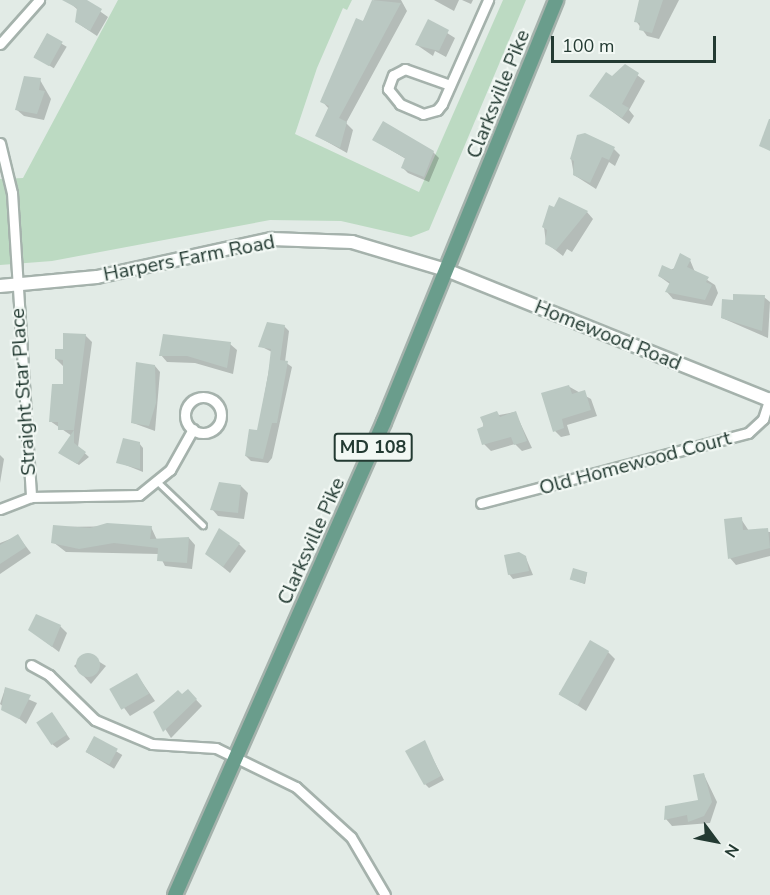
<!DOCTYPE html>
<html>
<head>
<meta charset="utf-8">
<style>
	body { margin:0 }
	#map { position:relative; width:770px; height:895px; overflow:hidden; background:#e2ebe6; font-family:"Nunito Sans",sans-serif }
	div>[style] { position:absolute }
	.green>* { inset:0; background:#bcdac2 }
	.shadow>* { inset:0; background:#0003; transform-origin:0 0 }
	.building>* { inset:0; background:#bac8c2; transform-origin:0 0 }
	.round { border-radius:50% }
	.roads { filter:drop-shadow(2px 0 #a5b2ac) drop-shadow(-2px 0 #a5b2ac) drop-shadow(0 2px #a5b2ac) drop-shadow(0 -2px #a5b2ac) }
	.lane>* { height:4.5px; margin:-2.25px; padding:0 2.25px; transform-origin:2.25px; border-radius:2.25px; background:#fff }
	.street>* { height:9px; margin:-4.5px; padding:0 4.5px; transform-origin:4.5px; border-radius:4.5px; background:#fff }
	.street>.ring { margin:-4.5px; padding:0; box-sizing:content-box; background:none; border:9px solid #fff; border-radius:50% }
	.secondary>* { height:12px; margin:-6px; padding:0 6px; transform-origin:6px; border-radius:6px; background:#fff }
	.primary>* { height:14px; margin:-7px; padding:0 7px; transform-origin:7px; border-radius:7px; background:#6a9d8c }
	span { translate:-50% -50%; white-space:nowrap; text-align:center; line-height:1.15; -webkit-text-stroke:4.5px #f2f8f4; paint-order:stroke }
	.shield-label span { padding:2px 4px; background:#f2f8f4; border:2px solid; border-radius:4px; -webkit-text-stroke-width:0 }
	.shield-label { font-size:18px; color:#233a32; font-weight:700 }
	.street-label { font-size:20px; color:#233a32 }
	.north { position:absolute; left:686px; top:811px; width:60px; height:60px; -webkit-text-stroke:4px #f2f8f4; paint-order:stroke; rotate:122deg; font-size:16px; font-weight:700; line-height:24px; text-align:center; color:#233a32 }
	.north::after { content:''; display:block; margin:auto; width:21px; height:27px; background:#233a32; clip-path:polygon(50% 0,100% 100%,50% 72%,0 100%) }
	.scale { position:absolute; left:551px; top:36px; width:165px; height:27px; box-sizing:border-box; border:3px solid #233a32; border-top:0; padding-left:8px; font-size:18px; line-height:21px; white-space:nowrap; color:#233a32; -webkit-text-stroke:4px #f2f8f4; paint-order:stroke }
</style>
</head>
<body>
<div id="map">
	<div class="green">
		<i style="clip-path:polygon(118px 0,352px 0,347px 10px,343px 8px,317px 68px,295px 134px,419px 192px,503px 0,526px 0,429px 230px,411px 237px,341px 221px,270px 220px,52px 261px,0 265px,0 179px,23px 178px)"></i>
	</div>
	<div class="shadow">
		<i style="clip-path:polygon(84px 0,108px 17px,97px 36px,76px 22px,78px 10px,69px 2px)"></i>
		<i style="clip-path:polygon(374px 0,401px 0,407px 11px,346px 123px,353px 130px,347px 153px,317px 136px,329px 109px,322px 101px)"></i>
		<i style="clip-path:polygon(434px 0,459px 0,454px 11px)"></i>
		<i style="clip-path:polygon(462px 0,473px 0,471px 4px)"></i>
		<i style="clip-path:polygon(640px 0,679px 0,659px 39px,647px 36px,636px 21px)"></i>
		<i style="clip-path:polygon(428px 21px,455px 38px,446px 57px,435px 51px,433px 56px,417px 45px)"></i>
		<i style="left:47px;top:35px;width:23px;height:25px;rotate:31deg"></i>
		<i style="clip-path:polygon(625px 66px,645px 81px,629px 110px,634px 116px,629px 124px,591px 96px)"></i>
		<i style="clip-path:polygon(40px 80px,51px 99px,44px 120px,24px 116px,17px 110px)"></i>
		<i style="clip-path:polygon(374px 140px,433px 152px,439px 158px,429px 182px,408px 173px,403px 168px,406px 159px)"></i>
		<i style="clip-path:polygon(614px 149px,620px 155px,615px 166px,609px 162px,596px 189px,574px 175px,571px 158px)"></i>
		<i style="clip-path:polygon(587px 212px,593px 219px,572px 252px,567px 249px,563px 256px,546px 243px,544px 227px)"></i>
		<i style="clip-path:polygon(690px 260px,695px 272px,715px 285px,718px 293px,712px 306px,673px 299px,667px 292px,670px 284px,659px 276px)"></i>
		<i style="clip-path:polygon(764px 297px,770px 302px,768px 338px,722px 318px,734px 302px)"></i>
		<i style="clip-path:polygon(284px 326px,289px 331px,285px 362px,292px 367px,272px 458px,268px 463px,251px 461px,246px 456px,258px 432px,272px 352px,260px 346px)"></i>
		<i style="clip-path:polygon(85px 335px,92px 342px,78px 447px,89px 457px,79px 465px,60px 453px,72px 436px,50px 421px,64px 386px,63px 366px,56px 359px)"></i>
		<i style="clip-path:polygon(230px 344px,237px 350px,233px 374px,195px 363px,167px 362px,161px 355px)"></i>
		<i style="clip-path:polygon(155px 366px,160px 372px,155px 431px,133px 423px)"></i>
		<i style="clip-path:polygon(568px 386px,591px 399px,597px 416px,567px 425px,570px 435px,561px 437px,555px 431px)"></i>
		<i style="clip-path:polygon(515px 412px,532px 448px,522px 451px,515px 444px,491px 451px,484px 444px,483px 418px)"></i>
		<i style="clip-path:polygon(139px 443px,143px 448px,143px 472px,118px 462px)"></i>
		<i style="clip-path:polygon(0 455px,4px 459px,0 483px)"></i>
		<i style="clip-path:polygon(241px 486px,248px 493px,244px 519px,218px 516px,212px 509px)"></i>
		<i style="clip-path:polygon(741px 519px,749px 531px,770px 532px,770px 556px,736px 565px,730px 558px)"></i>
		<i style="clip-path:polygon(54px 527px,142px 526px,151px 527px,157px 540px,189px 538px,195px 545px,192px 569px,165px 566px,159px 554px,66px 552px,53px 542px)"></i>
		<i style="clip-path:polygon(18px 536px,31px 553px,0 574px,0 543px)"></i>
		<i style="clip-path:polygon(239px 544px,246px 551px,230px 573px,207px 554px)"></i>
		<i style="clip-path:polygon(526px 558px,533px 575px,513px 579px,509px 574px)"></i>
		<i style="clip-path:polygon(587px 573px,585px 584px,571px 579px)"></i>
		<i style="clip-path:polygon(60px 626px,67px 633px,59px 652px,30px 630px)"></i>
		<i style="clip-path:polygon(608px 652px,615px 659px,586px 711px,559px 693px)"></i>
		<i style="clip-path:polygon(87px 654px,106px 666px,91px 684px,74px 666px)"></i>
		<i style="clip-path:polygon(137px 675px,155px 701px,130px 716px,111px 690px)"></i>
		<i style="clip-path:polygon(5px 689px,37px 703px,26px 724px,0 704px)"></i>
		<i style="clip-path:polygon(188px 691px,202px 706px,171px 738px,155px 713px)"></i>
		<i style="clip-path:polygon(52px 714px,70px 739px,57px 748px,52px 744px)"></i>
		<i style="left:94px;top:738px;width:33px;height:16px;rotate:31deg"></i>
		<i style="clip-path:polygon(424px 742px,444px 780px,429px 788px,425px 784px)"></i>
		<i style="clip-path:polygon(704px 775px,717px 802px,710px 823px,672px 826px,666px 819px,699px 801px)"></i>
	</div>
	<div class="building">
		<i style="clip-path:polygon(62px 0,87px 0,102px 9px,90px 31px,75px 22px,77px 8px)"></i>
		<i style="clip-path:polygon(372px 0,401px 3px,339px 118px,347px 122px,340px 148px,315px 136px,329px 106px,320px 102px,356px 18px,363px 21px)"></i>
		<i style="clip-path:polygon(639px 0,663px 0,652px 33px,639px 30px,640px 23px,634px 22px)"></i>
		<i style="clip-path:polygon(428px 19px,449px 30px,439px 51px,415px 45px)"></i>
		<i style="left:47px;top:33px;width:18px;height:28px;rotate:29deg"></i>
		<i style="clip-path:polygon(625px 64px,639px 73px,622px 104px,629px 108px,622px 118px,589px 96px,606px 72px,612px 76px)"></i>
		<i style="clip-path:polygon(24px 76px,41px 78px,39px 90px,45px 91px,37px 114px,15px 110px)"></i>
		<i style="clip-path:polygon(769px 119px,770px 119px,770px 151px,759px 146px)"></i>
		<i style="clip-path:polygon(383px 121px,434px 151px,424px 177px,401px 168px,405px 158px,372px 140px)"></i>
		<i style="clip-path:polygon(585px 133px,615px 147px,609px 160px,602px 157px,590px 183px,573px 175px,574px 161px,570px 159px,577px 135px)"></i>
		<i style="clip-path:polygon(559px 197px,588px 211px,556px 250px,545px 244px,547px 230px,542px 227px,549px 205px,554px 207px)"></i>
		<i style="clip-path:polygon(680px 253px,691px 259px,687px 267px,709px 277px,706px 282px,712px 285px,705px 300px,665px 292px,670px 282px,658px 276px,662px 265px,673px 270px)"></i>
		<i style="clip-path:polygon(733px 294px,765px 295px,762px 331px,721px 318px,722px 299px,733px 300px)"></i>
		<i style="clip-path:polygon(267px 322px,285px 325px,280px 360px,288px 361px,277px 423px,272px 423px,263px 459px,245px 456px,249px 429px,257px 430px,268px 375px,271px 349px,258px 347px)"></i>
		<i style="clip-path:polygon(63px 333px,86px 334px,74px 430px,58px 430px,58px 422px,49px 422px,52px 384px,63px 384px,63px 360px,55px 359px,55px 349px,63px 349px)"></i>
		<i style="clip-path:polygon(163px 334px,231px 342px,227px 368px,187px 356px,159px 356px)"></i>
		<i style="clip-path:polygon(136px 362px,155px 365px,156px 403px,149px 426px,131px 423px)"></i>
		<i style="clip-path:polygon(569px 385px,572px 394px,585px 390px,591px 410px,562px 419px,564px 428px,553px 432px,541px 393px)"></i>
		<i style="clip-path:polygon(497px 411px,500px 417px,516px 411px,527px 441px,514px 445px,511px 437px,482px 445px,477px 429px,484px 426px,480px 417px)"></i>
		<i style="clip-path:polygon(74px 430px,74px 443px,86px 452px,77px 464px,58px 453px)"></i>
		<i style="clip-path:polygon(123px 438px,140px 442px,140px 469px,116px 463px)"></i>
		<i style="clip-path:polygon(219px 482px,241px 485px,238px 513px,210px 510px)"></i>
		<i style="clip-path:polygon(742px 517px,743px 530px,768px 528px,770px 548px,728px 559px,724px 519px)"></i>
		<i style="clip-path:polygon(107px 523px,152px 526px,150px 539px,189px 537px,187px 563px,157px 561px,158px 548px,114px 543px,79px 549px,51px 543px,53px 525px,90px 528px)"></i>
		<i style="clip-path:polygon(219px 528px,240px 543px,223px 567px,205px 554px)"></i>
		<i style="clip-path:polygon(18px 534px,26px 547px,0 564px,0 545px)"></i>
		<i style="clip-path:polygon(519px 552px,526px 556px,529px 571px,508px 575px,504px 555px)"></i>
		<i style="left:573px;top:568px;width:15px;height:12px;rotate:16deg"></i>
		<i style="clip-path:polygon(36px 614px,61px 625px,52px 647px,28px 630px)"></i>
		<i style="left:590px;top:640px;width:22px;height:63px;rotate:30deg"></i>
		<i class="round" style="left:76px;top:653px;width:24px;height:24px"></i>
		<i style="left:137px;top:673px;width:24px;height:32px;rotate:60deg"></i>
		<i style="clip-path:polygon(5px 687px,31px 695px,19px 719px,1px 710px)"></i>
		<i style="clip-path:polygon(188px 689px,197px 699px,163px 732px,153px 712px,178px 690px,182px 694px)"></i>
		<i style="left:52px;top:712px;width:27px;height:19px;rotate:56deg"></i>
		<i style="left:94px;top:736px;width:27px;height:18px;rotate:28deg"></i>
		<i style="clip-path:polygon(425px 740px,441px 776px,424px 785px,405px 751px)"></i>
		<i style="clip-path:polygon(704px 773px,712px 802px,704px 816px,688px 822px,687px 815px,664px 820px,665px 806px,698px 800px,693px 775px)"></i>
	</div>
	<div class="roads">
		<div class="lane">
			<i style="left:159px;top:483px;width:61px;rotate:43.7deg"></i>
		</div>
		<div class="street">
			<i style="left:0;top:44px;width:59px;rotate:-48.4deg"></i>
			<i style="left:450px;top:85px;width:48px;rotate:-160.4deg"></i>
			<i style="left:405px;top:69px;width:13px;rotate:153deg"></i>
			<i style="left:393px;top:75px;width:15px;rotate:110deg"></i>
			<i style="left:388px;top:89px;width:19px;rotate:51deg"></i>
			<i style="left:400px;top:104px;width:25px;rotate:23deg"></i>
			<i style="left:423px;top:114px;width:15px;rotate:-16deg"></i>
			<i style="left:437px;top:110px;width:8px;rotate:-50deg"></i>
			<i style="left:442px;top:104px;width:114px;rotate:-66.1deg"></i>
			<i style="left:0;top:143px;width:51px;rotate:76.5deg"></i>
			<i style="left:12px;top:193px;width:305px;rotate:86.4deg"></i>
			<i class="ring" style="left:185px;top:397px;width:27px;height:27px"></i>
			<i style="left:481px;top:503px;width:276px;rotate:-14.7deg"></i>
			<i style="left:748px;top:433px;width:21px;rotate:-43deg"></i>
			<i style="left:763px;top:419px;width:23px;rotate:-72deg"></i>
			<i style="left:0;top:509px;width:33px;rotate:-21deg"></i>
			<i style="left:31px;top:497px;width:108px;rotate:-1.1deg"></i>
			<i style="left:139px;top:495px;width:40px;rotate:-39deg"></i>
			<i style="left:170px;top:470px;width:47px;rotate:-60.7deg"></i>
			<i style="left:31px;top:665px;width:21px;rotate:29deg"></i>
			<i style="left:49px;top:675px;width:64px;rotate:44.4deg"></i>
			<i style="left:95px;top:720px;width:62px;rotate:22.8deg"></i>
			<i style="left:152px;top:744px;width:64px;rotate:3.6deg"></i>
			<i style="left:216px;top:748px;width:89px;rotate:26deg"></i>
			<i style="left:296px;top:787px;width:74px;rotate:42.3deg"></i>
			<i style="left:351px;top:837px;width:67px;rotate:59.6deg"></i>
		</div>
		<div class="secondary">
			<i style="left:0;top:286px;width:97px;rotate:-5.3deg"></i>
			<i style="left:97px;top:277px;width:179px;rotate:-12.3deg"></i>
			<i style="left:272px;top:239px;width:80px;rotate:2.1deg"></i>
			<i style="left:352px;top:242px;width:98px;rotate:16.6deg"></i>
			<i style="left:446px;top:270px;width:349px;rotate:21.9deg"></i>
		</div>
		<div class="primary">
			<i style="left:175px;top:895px;width:517px;rotate:-66.16deg"></i>
			<i style="left:384px;top:422px;width:456px;rotate:-67.8deg"></i>
		</div>
	</div>
	<div class="shield-label">
		<span style="left:373px;top:447px">MD 108</span>
	</div>
	<div class="street-label">
		<span style="left:498px;top:94px;rotate:-68deg">Clarksville Pike</span>
		<span style="left:189px;top:258px;rotate:-11deg">Harpers Farm Road</span>
		<span style="left:608px;top:335px;rotate:22deg">Homewood Road</span>
		<span style="left:23px;top:392px;rotate:-94deg">Straight Star Place</span>
		<span style="left:635px;top:463px;rotate:-15deg">Old Homewood Court</span>
		<span style="left:311px;top:541px;rotate:-66deg">Clarksville Pike</span>
	</div>
	<div class="north">N</div>
	<div class="scale">100 m</div>
</div>
</body>
</html>
